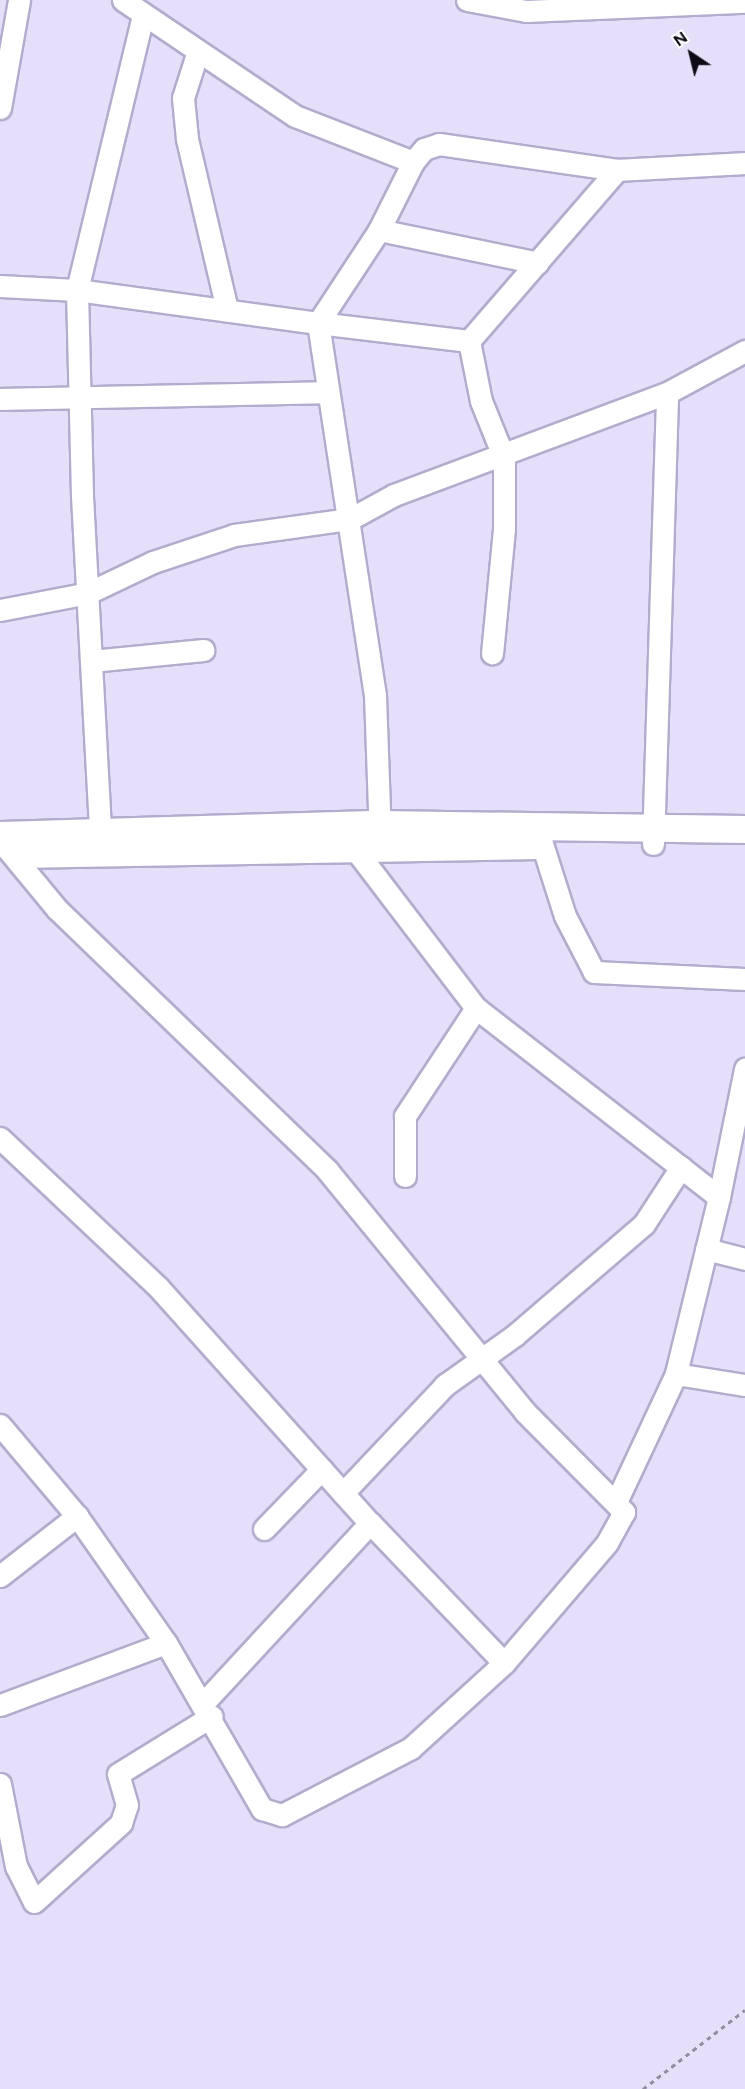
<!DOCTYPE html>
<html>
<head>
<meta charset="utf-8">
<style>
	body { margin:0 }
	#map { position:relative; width:745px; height:2089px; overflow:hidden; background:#e5dffa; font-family:Figtree,sans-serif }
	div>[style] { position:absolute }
	.path>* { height:3px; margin-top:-1.5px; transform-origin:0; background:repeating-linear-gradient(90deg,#928da2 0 4.5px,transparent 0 9px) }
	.roads { filter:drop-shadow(2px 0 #b3accc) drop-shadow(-2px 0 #b3accc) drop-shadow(0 2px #b3accc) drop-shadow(0 -2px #b3accc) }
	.minor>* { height:21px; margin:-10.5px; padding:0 10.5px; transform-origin:10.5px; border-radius:10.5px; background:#fff }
	.major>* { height:27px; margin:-13.5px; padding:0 13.5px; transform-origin:13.5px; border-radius:13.5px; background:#fff }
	span { translate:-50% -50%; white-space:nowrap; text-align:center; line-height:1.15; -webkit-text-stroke:4.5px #fff; paint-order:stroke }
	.north { position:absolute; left:661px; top:24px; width:60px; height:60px; -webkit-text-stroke:4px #fff; paint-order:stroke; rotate:325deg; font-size:16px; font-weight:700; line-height:24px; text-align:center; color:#0e0b16 }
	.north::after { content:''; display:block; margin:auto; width:21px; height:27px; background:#0e0b16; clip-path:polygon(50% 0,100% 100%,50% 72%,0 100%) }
</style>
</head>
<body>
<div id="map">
	<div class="path">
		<i style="left:643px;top:2089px;width:129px;rotate:-37.8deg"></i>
	</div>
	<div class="roads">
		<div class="minor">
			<i style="left:123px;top:0;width:207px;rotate:34deg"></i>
			<i style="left:295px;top:116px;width:127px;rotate:21.3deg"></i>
			<i style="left:467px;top:0;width:60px;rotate:10.6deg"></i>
			<i style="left:526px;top:11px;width:219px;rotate:-2.4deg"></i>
			<i style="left:197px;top:54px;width:46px;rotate:107.7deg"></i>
			<i style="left:183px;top:98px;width:41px;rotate:84.4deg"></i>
			<i style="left:187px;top:139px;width:176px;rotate:76.8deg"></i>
			<i style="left:0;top:108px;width:110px;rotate:-80deg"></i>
			<i style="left:439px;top:144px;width:180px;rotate:8.3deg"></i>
			<i style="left:617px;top:170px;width:226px;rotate:130.9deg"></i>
			<i style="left:469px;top:341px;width:152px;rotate:-173.2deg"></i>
			<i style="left:318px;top:323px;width:111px;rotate:-56.7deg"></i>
			<i style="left:379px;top:230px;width:76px;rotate:-63.4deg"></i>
			<i style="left:413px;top:162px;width:17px;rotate:-50deg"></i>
			<i style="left:424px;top:149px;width:16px;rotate:-18deg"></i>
			<i style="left:617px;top:170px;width:128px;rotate:-3.1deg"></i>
			<i style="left:379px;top:230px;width:162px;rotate:11.7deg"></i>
			<i style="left:0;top:286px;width:77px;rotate:3deg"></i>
			<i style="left:77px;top:290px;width:243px;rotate:7.8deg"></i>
			<i style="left:318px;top:323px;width:376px;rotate:81.3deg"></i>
			<i style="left:375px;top:695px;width:143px;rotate:88deg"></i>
			<i style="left:469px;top:341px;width:61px;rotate:78.7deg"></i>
			<i style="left:481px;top:401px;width:61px;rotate:68deg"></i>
			<i style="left:504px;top:458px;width:71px;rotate:90deg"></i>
			<i style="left:504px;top:529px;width:125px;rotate:95.5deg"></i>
			<i style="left:0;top:399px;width:325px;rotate:-1.2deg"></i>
			<i style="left:0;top:610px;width:90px;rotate:-10.9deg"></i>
			<i style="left:88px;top:593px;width:72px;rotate:-25.5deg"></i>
			<i style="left:153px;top:562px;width:85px;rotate:-18.4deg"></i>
			<i style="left:234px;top:535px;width:117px;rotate:-7.9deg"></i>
			<i style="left:350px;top:519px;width:50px;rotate:-28.6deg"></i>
			<i style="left:394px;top:495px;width:291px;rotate:-20.5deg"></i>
			<i style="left:667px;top:393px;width:89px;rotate:-28.3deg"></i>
			<i style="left:91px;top:661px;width:113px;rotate:-5.6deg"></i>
			<i style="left:538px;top:831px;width:89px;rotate:72.4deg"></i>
			<i style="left:565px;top:916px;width:63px;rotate:62.6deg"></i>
			<i style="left:594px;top:972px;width:151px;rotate:2.7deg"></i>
			<i style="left:352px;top:836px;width:12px;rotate:81deg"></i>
			<i style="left:354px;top:848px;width:201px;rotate:52.7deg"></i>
			<i style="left:476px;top:1008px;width:308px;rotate:37.9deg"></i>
			<i style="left:719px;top:1197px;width:182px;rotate:103.7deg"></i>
			<i style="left:676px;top:1374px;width:139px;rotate:115.1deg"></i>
			<i style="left:653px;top:844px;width:451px;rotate:-88.2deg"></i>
			<i style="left:4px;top:845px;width:83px;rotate:50.4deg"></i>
			<i style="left:57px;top:909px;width:376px;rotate:44deg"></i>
			<i style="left:327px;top:1170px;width:313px;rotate:50.7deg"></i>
			<i style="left:525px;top:1412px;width:141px;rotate:45.3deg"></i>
			<i style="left:624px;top:1512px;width:35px;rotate:119deg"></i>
			<i style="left:607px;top:1543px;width:158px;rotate:130.6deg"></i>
			<i style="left:504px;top:1663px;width:194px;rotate:-133.7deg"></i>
			<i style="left:101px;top:847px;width:353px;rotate:-93.1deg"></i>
			<i style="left:82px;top:495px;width:205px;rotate:-91.4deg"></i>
			<i style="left:77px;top:290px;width:282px;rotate:-76.5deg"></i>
			<i style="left:0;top:1138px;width:217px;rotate:43.3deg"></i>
			<i style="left:158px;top:1287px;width:317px;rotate:48.1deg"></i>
			<i style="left:370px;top:1523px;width:244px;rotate:132.8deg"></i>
			<i style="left:405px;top:1176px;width:60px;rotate:-90deg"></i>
			<i style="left:405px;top:1116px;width:129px;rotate:-56.7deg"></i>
			<i style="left:719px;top:1197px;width:131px;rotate:-78.5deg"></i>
			<i style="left:706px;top:1249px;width:40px;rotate:14.4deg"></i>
			<i style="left:676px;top:1374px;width:70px;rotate:9.1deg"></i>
			<i style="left:0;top:1425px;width:119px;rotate:49.8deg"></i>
			<i style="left:77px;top:1516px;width:155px;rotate:55deg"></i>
			<i style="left:166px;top:1643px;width:177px;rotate:159.5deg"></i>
			<i style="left:343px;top:1493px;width:149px;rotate:-46.6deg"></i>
			<i style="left:445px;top:1385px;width:86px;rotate:-35.5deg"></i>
			<i style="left:515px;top:1335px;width:170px;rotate:-40.7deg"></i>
			<i style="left:644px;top:1224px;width:68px;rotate:-57deg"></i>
			<i style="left:264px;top:1529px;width:83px;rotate:-46deg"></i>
			<i style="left:0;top:1576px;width:98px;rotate:-37.9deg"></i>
			<i style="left:166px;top:1643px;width:192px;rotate:60deg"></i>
			<i style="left:262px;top:1809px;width:21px;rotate:17deg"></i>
			<i style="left:282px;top:1815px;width:145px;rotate:-27.4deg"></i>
			<i style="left:411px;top:1748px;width:126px;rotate:-42.4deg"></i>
			<i style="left:0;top:1784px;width:84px;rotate:79deg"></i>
			<i style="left:16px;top:1866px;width:40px;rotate:63.4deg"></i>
			<i style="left:34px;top:1902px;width:118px;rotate:-42.2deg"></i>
			<i style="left:121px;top:1823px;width:19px;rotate:-72deg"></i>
			<i style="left:127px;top:1805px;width:32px;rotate:-106deg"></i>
			<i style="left:118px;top:1774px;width:110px;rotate:-31.7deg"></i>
		</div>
		<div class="major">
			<i style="left:0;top:835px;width:380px;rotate:-1.7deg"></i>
			<i style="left:380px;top:824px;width:365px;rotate:0.8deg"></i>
			<i style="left:16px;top:854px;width:523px;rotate:-0.99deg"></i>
		</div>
	</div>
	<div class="north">N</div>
</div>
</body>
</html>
